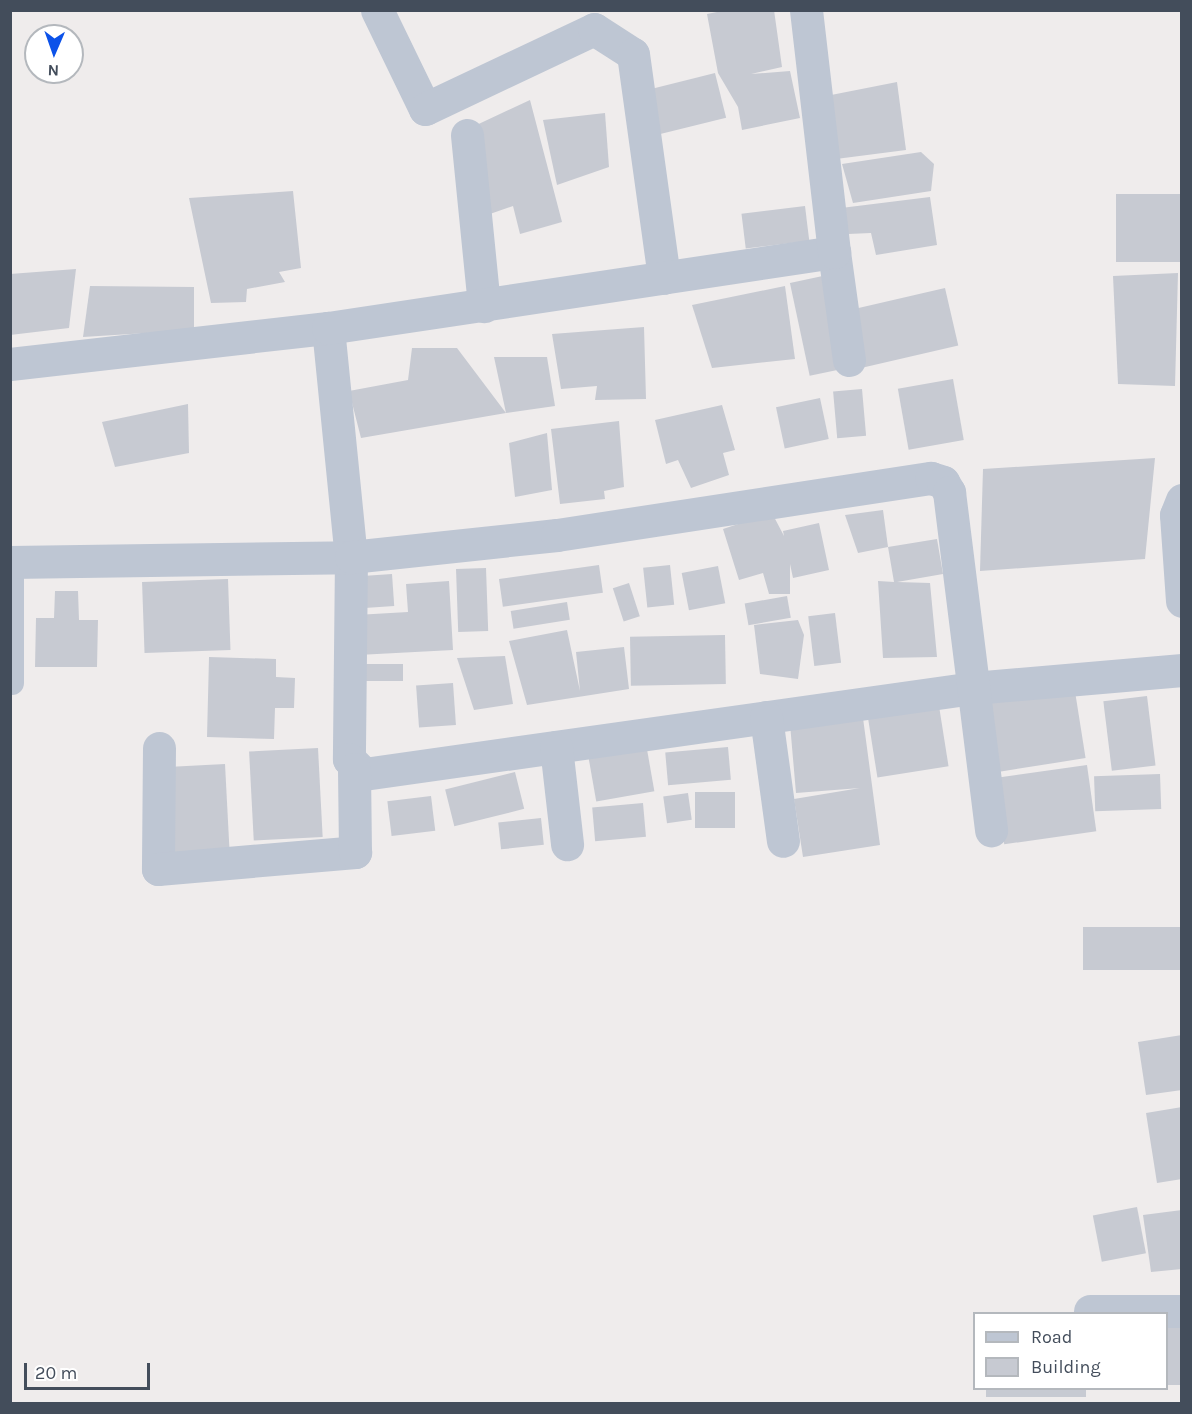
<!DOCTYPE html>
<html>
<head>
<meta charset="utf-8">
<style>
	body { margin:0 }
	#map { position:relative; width:1192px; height:1414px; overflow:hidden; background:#efecec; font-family:Karla,sans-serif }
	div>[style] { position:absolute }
	.building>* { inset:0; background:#c7cad2; transform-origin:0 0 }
	.lane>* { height:24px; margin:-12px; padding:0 12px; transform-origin:12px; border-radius:12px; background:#bec6d3 }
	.street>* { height:33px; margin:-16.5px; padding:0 16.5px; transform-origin:16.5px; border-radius:16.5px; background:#bec6d3 }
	span { translate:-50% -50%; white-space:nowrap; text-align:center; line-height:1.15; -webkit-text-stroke:4.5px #fff; paint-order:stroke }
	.frame { position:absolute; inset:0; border:12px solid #434d5b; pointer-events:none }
	.legend { position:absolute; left:973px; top:1312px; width:195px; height:78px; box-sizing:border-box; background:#fff; border:2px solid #b4b8bd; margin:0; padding:8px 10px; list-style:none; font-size:18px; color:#434d5b }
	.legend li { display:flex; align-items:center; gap:12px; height:30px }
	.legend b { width:30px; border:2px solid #b4b8bd }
	.north { position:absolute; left:24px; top:24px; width:60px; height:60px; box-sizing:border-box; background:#fff; border:2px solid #b4b8bd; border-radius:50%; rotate:182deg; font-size:16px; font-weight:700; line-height:24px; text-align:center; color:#434d5b }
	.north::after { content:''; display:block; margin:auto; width:21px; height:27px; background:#0c52e9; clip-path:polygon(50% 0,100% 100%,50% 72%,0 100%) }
	.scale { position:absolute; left:24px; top:1363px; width:126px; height:27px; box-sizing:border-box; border:3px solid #434d5b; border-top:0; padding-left:8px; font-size:18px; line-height:21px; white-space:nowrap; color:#434d5b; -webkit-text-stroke:4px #fff; paint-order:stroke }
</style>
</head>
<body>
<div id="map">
	<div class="building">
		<i style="clip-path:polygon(727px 10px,774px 10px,782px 67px,751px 74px,790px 71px,800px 118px,742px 130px,738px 107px,718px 73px,707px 14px)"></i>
		<i style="left:715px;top:73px;width:46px;height:73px;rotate:76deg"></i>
		<i style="clip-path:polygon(897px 82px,906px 150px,836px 159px,821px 97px)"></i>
		<i style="clip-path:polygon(530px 100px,562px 222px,520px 234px,513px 206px,487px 215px,468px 129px)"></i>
		<i style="clip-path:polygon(605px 113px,609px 167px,557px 185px,543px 120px)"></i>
		<i style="clip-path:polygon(921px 152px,934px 164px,931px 191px,853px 203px,842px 164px)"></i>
		<i style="clip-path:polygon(293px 191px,301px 268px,279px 272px,285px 282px,247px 289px,246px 302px,211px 303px,189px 198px)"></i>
		<i style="left:1116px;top:194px;width:66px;height:68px"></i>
		<i style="clip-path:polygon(930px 197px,937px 245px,876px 255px,871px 233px,848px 234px,841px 208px)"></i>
		<i style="left:805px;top:206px;width:35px;height:64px;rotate:83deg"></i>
		<i style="clip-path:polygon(76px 269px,69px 328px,10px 335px,10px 274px)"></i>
		<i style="clip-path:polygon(1178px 273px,1175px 386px,1118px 384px,1113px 276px)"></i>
		<i style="left:832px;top:274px;width:95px;height:43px;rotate:78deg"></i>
		<i style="clip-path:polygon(90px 286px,194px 287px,194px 330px,83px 337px)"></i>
		<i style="clip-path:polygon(785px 286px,795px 359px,712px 368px,692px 305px)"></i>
		<i style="left:945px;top:288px;width:59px;height:102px;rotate:77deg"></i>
		<i style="clip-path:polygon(644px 327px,646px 399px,595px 400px,597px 386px,561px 389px,552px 334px)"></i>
		<i style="clip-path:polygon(412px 348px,457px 348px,506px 413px,361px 438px,349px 391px,408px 380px)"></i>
		<i style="clip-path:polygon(494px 357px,547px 357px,555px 406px,506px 413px)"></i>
		<i style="left:953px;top:379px;width:62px;height:56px;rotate:80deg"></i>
		<i style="left:862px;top:389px;width:47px;height:29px;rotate:85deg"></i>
		<i style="left:820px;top:398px;width:42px;height:45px;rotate:78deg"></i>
		<i style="clip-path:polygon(188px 404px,189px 453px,115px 467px,102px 422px)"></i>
		<i style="clip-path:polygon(722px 405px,735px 450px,723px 453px,729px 475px,691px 488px,678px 460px,666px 464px,655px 420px)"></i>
		<i style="clip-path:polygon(619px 421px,624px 487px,604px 491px,605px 499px,560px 504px,551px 429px)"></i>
		<i style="clip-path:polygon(547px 433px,552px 490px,515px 497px,509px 443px)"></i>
		<i style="clip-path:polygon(1155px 458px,1145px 559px,980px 571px,983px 469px)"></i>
		<i style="clip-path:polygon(883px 510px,888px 547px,858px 553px,845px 515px)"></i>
		<i style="clip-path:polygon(772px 513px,784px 536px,783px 531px,819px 523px,829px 570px,793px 578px,790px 564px,790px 594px,769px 594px,763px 573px,739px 580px,723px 529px)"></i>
		<i style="clip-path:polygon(937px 539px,943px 574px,897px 582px,930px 583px,937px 657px,883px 658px,878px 581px,894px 582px,888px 547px)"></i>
		<i style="left:599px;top:565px;width:28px;height:101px;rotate:82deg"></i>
		<i style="left:670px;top:565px;width:40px;height:27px;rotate:84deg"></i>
		<i style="left:718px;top:566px;width:38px;height:37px;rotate:79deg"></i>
		<i style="left:486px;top:568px;width:63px;height:30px;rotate:88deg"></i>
		<i style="left:392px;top:574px;width:32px;height:37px;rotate:86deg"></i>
		<i style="left:228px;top:579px;width:71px;height:86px;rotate:88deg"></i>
		<i style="clip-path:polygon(449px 581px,453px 650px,358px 655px,356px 615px,408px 612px,406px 584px)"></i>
		<i style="left:629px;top:583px;width:35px;height:17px;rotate:72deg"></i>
		<i style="clip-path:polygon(55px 591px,78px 591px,79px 620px,98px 620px,97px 667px,35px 667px,36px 618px,54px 618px)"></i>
		<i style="left:787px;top:596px;width:22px;height:43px;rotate:80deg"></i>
		<i style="left:567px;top:602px;width:18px;height:57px;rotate:81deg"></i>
		<i style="left:835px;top:613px;width:50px;height:27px;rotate:83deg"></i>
		<i style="clip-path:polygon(798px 620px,804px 635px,798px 679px,760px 674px,754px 625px)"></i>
		<i style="clip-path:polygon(567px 630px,580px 691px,576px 652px,624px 647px,629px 689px,527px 705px,509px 641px)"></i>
		<i style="left:725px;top:635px;width:49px;height:95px;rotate:89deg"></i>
		<i style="clip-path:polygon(505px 656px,513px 704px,474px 710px,457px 658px)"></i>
		<i style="clip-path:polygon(209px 657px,276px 659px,276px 677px,295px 678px,294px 708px,275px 708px,274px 739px,207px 737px)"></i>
		<i style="left:403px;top:664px;width:17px;height:43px;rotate:90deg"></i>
		<i style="left:453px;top:683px;width:42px;height:37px;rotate:86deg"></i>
		<i style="left:1074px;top:685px;width:74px;height:92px;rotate:81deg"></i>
		<i style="left:1147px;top:696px;width:70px;height:44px;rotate:83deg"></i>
		<i style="left:939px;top:706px;width:61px;height:72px;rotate:81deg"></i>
		<i style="clip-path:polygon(863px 718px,880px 845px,803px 857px,794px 799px,860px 788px,796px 793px,790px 724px)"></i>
		<i style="left:645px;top:738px;width:54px;height:59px;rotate:80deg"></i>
		<i style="left:728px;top:747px;width:33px;height:63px;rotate:85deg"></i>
		<i style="left:318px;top:748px;width:89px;height:69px;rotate:87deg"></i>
		<i style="left:225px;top:764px;width:102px;height:72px;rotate:87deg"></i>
		<i style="left:1087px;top:765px;width:67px;height:93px;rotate:82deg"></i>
		<i style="left:515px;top:772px;width:38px;height:72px;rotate:76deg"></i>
		<i style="left:1160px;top:774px;width:35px;height:66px;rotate:88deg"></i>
		<i style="left:695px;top:792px;width:40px;height:36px"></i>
		<i style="left:688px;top:793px;width:27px;height:25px;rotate:82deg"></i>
		<i style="left:431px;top:796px;width:35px;height:44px;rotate:83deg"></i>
		<i style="left:643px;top:803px;width:34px;height:51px;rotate:85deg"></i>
		<i style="left:541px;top:818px;width:27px;height:43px;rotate:84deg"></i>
		<i style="left:1182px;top:927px;width:43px;height:99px;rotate:90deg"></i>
		<i style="clip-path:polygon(1182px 1035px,1182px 1090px,1146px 1095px,1138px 1042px)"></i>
		<i style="clip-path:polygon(1182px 1107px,1182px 1179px,1157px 1183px,1146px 1113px)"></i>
		<i style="left:1137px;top:1207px;width:47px;height:45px;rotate:79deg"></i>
		<i style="clip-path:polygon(1182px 1210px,1182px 1269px,1151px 1272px,1143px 1215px)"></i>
		<i style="left:1166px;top:1325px;width:16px;height:60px"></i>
		<i style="left:986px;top:1388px;width:100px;height:9px"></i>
	</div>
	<div class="lane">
		<i style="left:12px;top:683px;width:121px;rotate:-90deg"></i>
	</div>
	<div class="street">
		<i style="left:377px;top:10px;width:110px;rotate:64.1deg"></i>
		<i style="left:425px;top:109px;width:187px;rotate:-25.3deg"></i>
		<i style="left:594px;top:29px;width:46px;rotate:32.7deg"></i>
		<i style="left:633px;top:54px;width:226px;rotate:82.1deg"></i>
		<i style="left:467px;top:135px;width:172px;rotate:84.3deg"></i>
		<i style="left:834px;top:252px;width:109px;rotate:82.1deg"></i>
		<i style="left:328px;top:328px;width:230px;rotate:84.3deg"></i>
		<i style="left:351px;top:557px;width:202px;rotate:90.6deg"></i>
		<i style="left:349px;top:759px;width:21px;rotate:45deg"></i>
		<i style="left:364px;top:774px;width:615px;rotate:-8.04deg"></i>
		<i style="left:973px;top:688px;width:210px;rotate:-4.9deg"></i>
		<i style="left:10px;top:364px;width:320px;rotate:-6.5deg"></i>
		<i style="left:328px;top:328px;width:512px;rotate:-8.54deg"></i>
		<i style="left:834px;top:252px;width:244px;rotate:-96.6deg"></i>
		<i style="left:1182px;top:500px;width:16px;rotate:112deg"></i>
		<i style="left:1176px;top:515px;width:86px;rotate:86deg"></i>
		<i style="left:10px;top:562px;width:341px;rotate:-0.8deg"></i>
		<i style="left:351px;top:557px;width:207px;rotate:-6.1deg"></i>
		<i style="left:557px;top:535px;width:378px;rotate:-8.7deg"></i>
		<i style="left:931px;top:478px;width:13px;rotate:18deg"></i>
		<i style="left:943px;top:482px;width:12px;rotate:59deg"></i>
		<i style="left:949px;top:492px;width:341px;rotate:82.9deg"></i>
		<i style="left:766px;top:717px;width:125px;rotate:82.2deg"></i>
		<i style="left:556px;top:747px;width:98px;rotate:83.5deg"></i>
		<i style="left:159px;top:748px;width:121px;rotate:90.5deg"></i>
		<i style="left:158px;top:869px;width:198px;rotate:-4.9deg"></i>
		<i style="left:355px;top:852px;width:83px;rotate:-90.7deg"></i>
		<i style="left:1090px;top:1311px;width:92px"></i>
	</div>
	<div class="frame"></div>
	<ul class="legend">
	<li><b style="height:8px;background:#bec6d3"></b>Road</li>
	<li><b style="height:16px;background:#c7cad2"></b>Building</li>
	</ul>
	<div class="north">N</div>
	<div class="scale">20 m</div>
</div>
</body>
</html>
